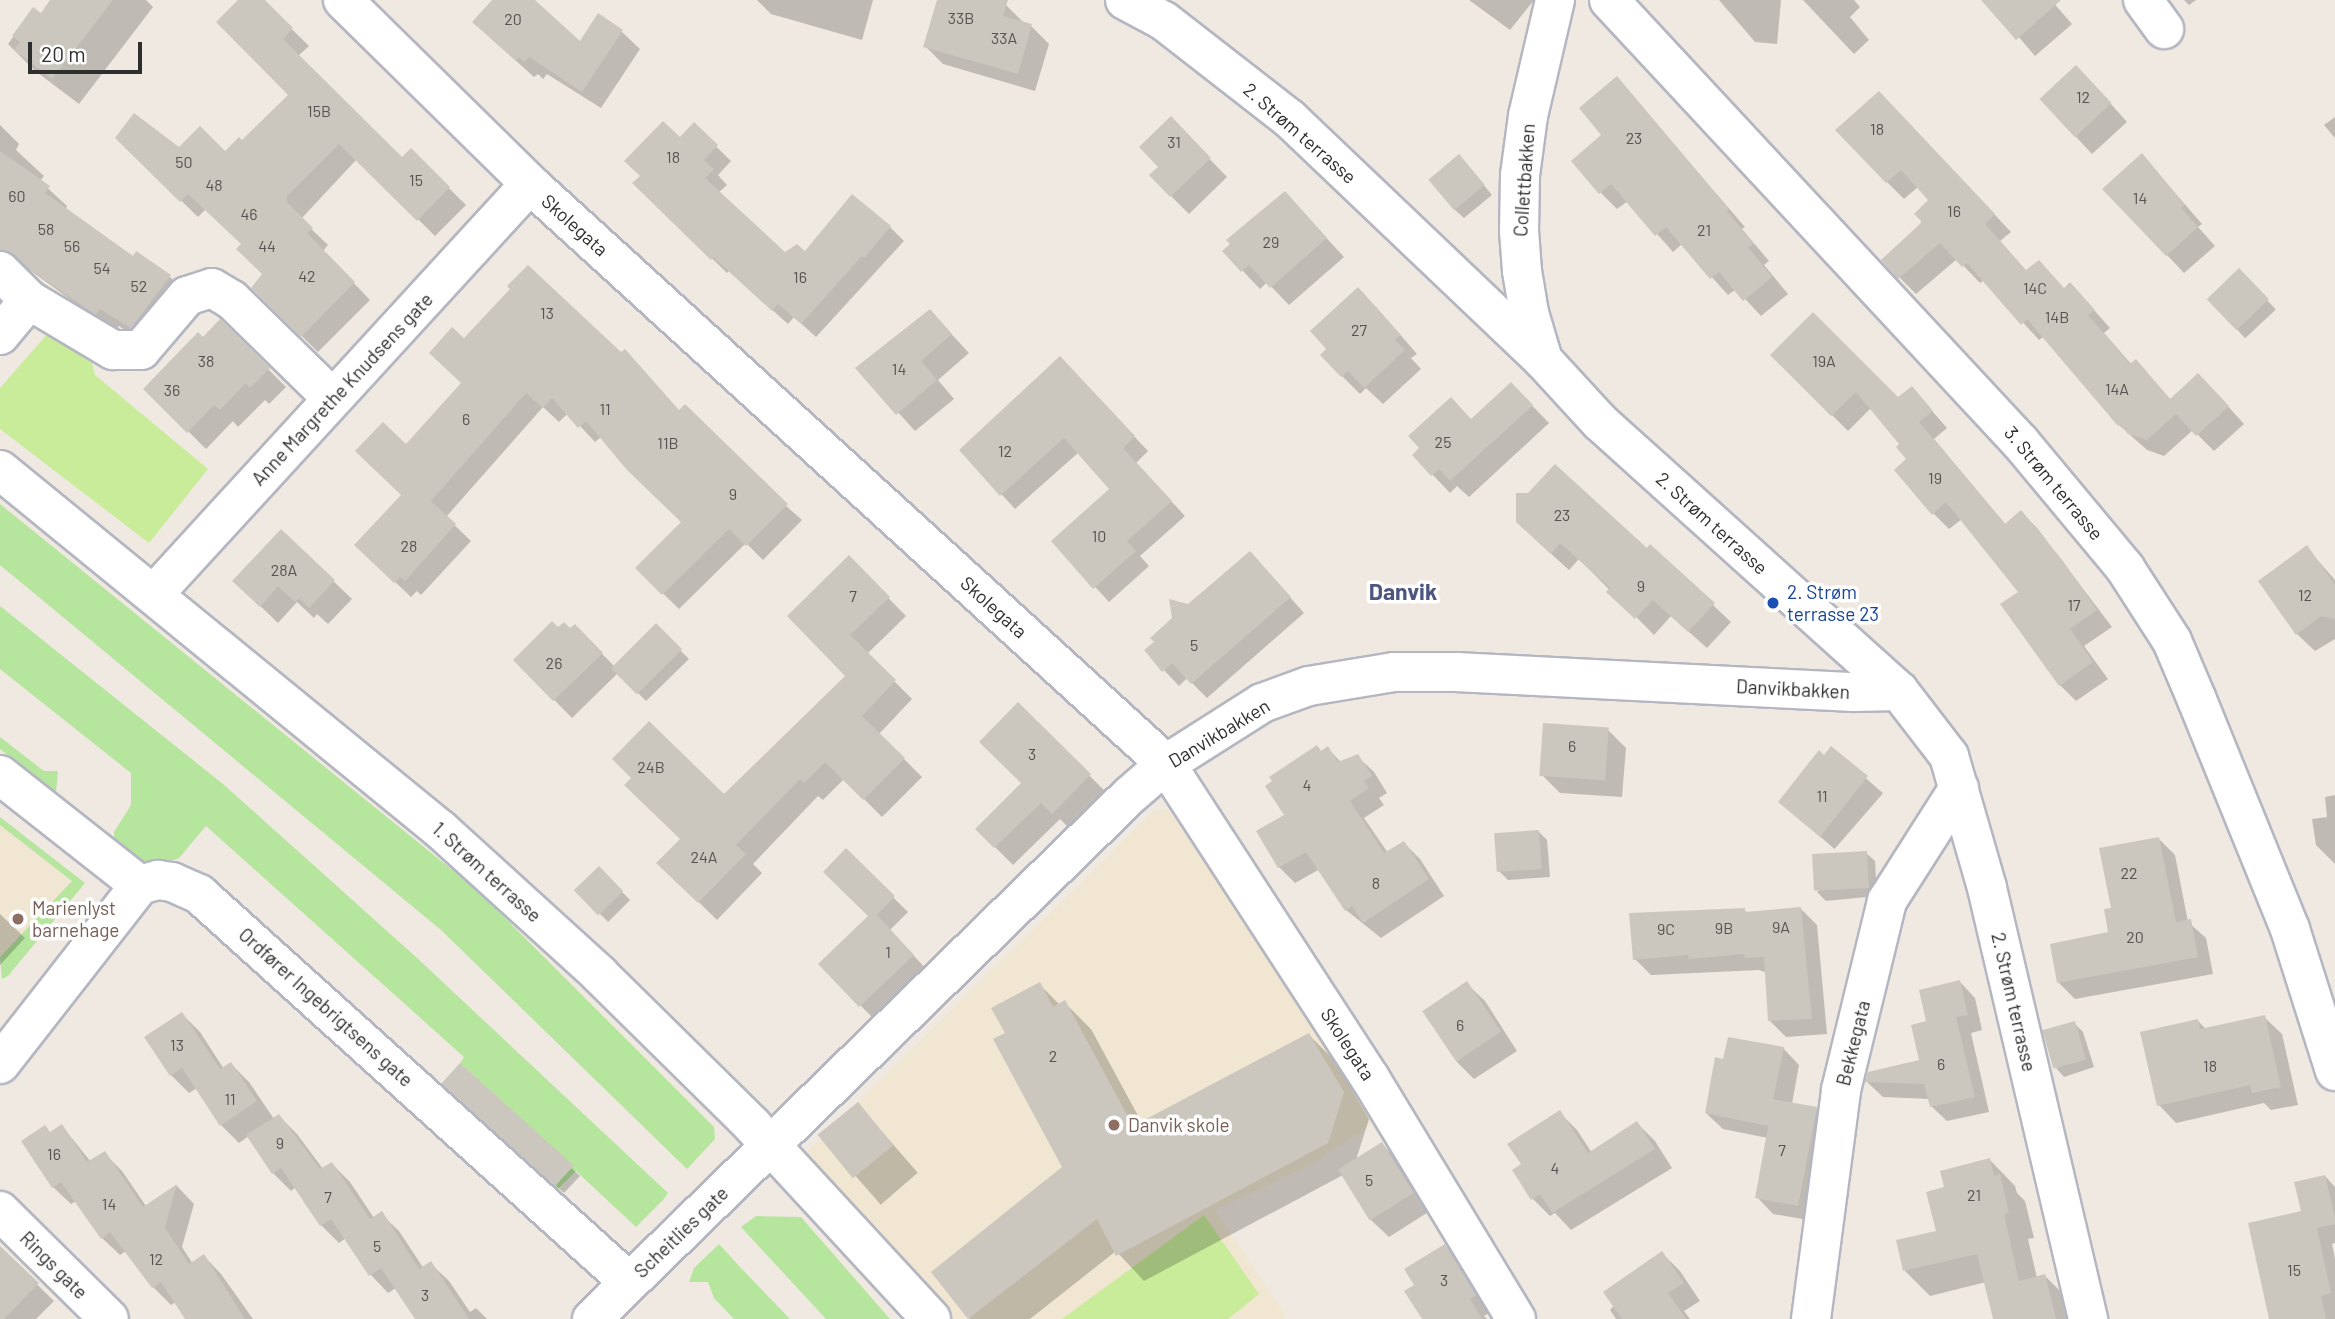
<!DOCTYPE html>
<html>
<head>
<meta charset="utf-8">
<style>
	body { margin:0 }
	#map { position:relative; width:2335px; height:1319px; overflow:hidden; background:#efe9e1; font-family:Barlow,sans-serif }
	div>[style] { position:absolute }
	.education>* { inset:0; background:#f0e6d1 }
	.green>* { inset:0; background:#b6e59e }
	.pitch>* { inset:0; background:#c9ec9a }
	.shadow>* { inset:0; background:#0003; transform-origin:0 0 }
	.building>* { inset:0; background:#cbc7bf; transform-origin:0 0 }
	.roads { filter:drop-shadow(2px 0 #b4b7c1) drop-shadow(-2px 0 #b4b7c1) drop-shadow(0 2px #b4b7c1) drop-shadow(0 -2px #b4b7c1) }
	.minor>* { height:38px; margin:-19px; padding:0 19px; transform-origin:19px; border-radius:19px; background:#fff }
	.secondary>* { height:38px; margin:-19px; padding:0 19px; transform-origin:19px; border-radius:19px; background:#fff }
	.dots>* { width:19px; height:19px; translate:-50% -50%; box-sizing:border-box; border:4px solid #fff; border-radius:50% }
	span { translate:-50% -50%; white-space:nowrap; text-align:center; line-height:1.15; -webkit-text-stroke:7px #fff; paint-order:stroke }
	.number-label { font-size:16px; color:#555452 }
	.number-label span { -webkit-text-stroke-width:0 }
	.street-label { font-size:19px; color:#2e2e2e }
	.transit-label { font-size:19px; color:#164399 }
	.left { translate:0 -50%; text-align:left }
	.education-label { font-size:19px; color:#785e54 }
	.quarter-label { font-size:23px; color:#4d5680; font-weight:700 }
	.scale { position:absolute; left:28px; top:42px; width:114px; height:32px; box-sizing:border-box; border:4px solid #2e2e2e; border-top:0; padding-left:9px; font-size:21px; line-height:24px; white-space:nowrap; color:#2e2e2e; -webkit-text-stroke:5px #fff; paint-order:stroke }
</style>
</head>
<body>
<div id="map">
	<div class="education">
		<i style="clip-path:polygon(1168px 810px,1380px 1118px,1316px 1162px,1215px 1210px,1286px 1316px,1282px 1319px,947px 1319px,806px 1153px,1154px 811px)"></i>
		<i style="clip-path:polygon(0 825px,72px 881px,0 957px)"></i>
	</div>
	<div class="green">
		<i style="clip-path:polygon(0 504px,477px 890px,714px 1127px,715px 1139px,687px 1169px,441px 930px,0 565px)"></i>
		<i style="clip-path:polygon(0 606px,223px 784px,416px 957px,668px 1193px,663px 1200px,636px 1227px,576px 1171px,552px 1195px,548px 1192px,573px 1166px,460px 1063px,464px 1057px,206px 826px,179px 858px,167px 863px,141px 861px,122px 847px,114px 838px,114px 832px,131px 805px,131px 773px,0 669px)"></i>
		<i style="clip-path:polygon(0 737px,44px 771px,58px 771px,56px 793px,0 749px)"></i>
		<i style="clip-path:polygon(0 817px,85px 883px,8px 976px,2px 979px,0 957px,72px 881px,0 825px)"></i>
		<i style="clip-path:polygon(756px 1216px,801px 1217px,890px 1319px,826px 1319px,741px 1227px)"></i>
		<i style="clip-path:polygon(719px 1244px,740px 1267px,790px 1319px,734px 1319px,714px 1298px,708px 1282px,689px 1282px,694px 1268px)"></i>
	</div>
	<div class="pitch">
		<i style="clip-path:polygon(49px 332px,91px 359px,95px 375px,208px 469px,149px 543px,0 429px,0 388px)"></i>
		<i style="clip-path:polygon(1204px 1215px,1259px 1294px,1228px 1319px,1062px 1319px)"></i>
	</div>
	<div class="shadow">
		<i style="clip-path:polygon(53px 0,146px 0,153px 7px,79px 104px,34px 70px,8px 44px,33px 10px,41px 16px)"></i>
		<i style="clip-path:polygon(240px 0,262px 0,309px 46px,298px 56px,402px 159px,411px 151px,466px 205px,435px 236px,357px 159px,301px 219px,328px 245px,323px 251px,370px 300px,318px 352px,253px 288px,264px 274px,243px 245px,206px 209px,198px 217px,117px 138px,179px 149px,225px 153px,242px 143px,291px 95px)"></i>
		<i style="clip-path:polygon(494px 0,519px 0,580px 44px,622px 32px,640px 49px,601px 108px,547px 74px,543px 79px,538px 74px,534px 77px,492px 39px)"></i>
		<i style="clip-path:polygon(757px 0,873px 0,862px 40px,771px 14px)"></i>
		<i style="clip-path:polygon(939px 0,988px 0,1006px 5px,1025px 24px,1031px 26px,1049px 44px,1035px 91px,943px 64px,925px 46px)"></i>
		<i style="clip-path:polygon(1469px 0,1534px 0,1510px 30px)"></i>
		<i style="clip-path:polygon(1719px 0,1781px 0,1777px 44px,1755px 42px)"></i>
		<i style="clip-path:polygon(1803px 0,1854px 0,1860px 7px,1850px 17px,1869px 40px,1854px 54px)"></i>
		<i style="clip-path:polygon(1987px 0,2051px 0,2072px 24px,2035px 56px)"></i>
		<i style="clip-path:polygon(2184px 0,2196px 0,2189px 5px)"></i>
		<i style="clip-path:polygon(1617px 79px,1745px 227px,1742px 229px,1769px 261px,1764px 265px,1788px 294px,1761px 316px,1736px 289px,1728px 295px,1682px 244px,1673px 252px,1628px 201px,1617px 209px,1601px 193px,1604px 136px)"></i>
		<i style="clip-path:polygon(2094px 85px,2127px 122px,2092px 154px,2041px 99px)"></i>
		<i style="clip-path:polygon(1896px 110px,2011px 232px,2000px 241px,2027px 272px,2086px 301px,2110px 328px,2104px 333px,2132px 365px,2136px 361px,2171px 400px,2215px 392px,2244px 424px,2214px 451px,2193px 430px,2164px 456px,2147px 450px,2119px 425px,2044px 336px,2039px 340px,1984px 280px,1980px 283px,1957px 259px,1916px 294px,1899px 277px,1930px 200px,1918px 187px,1904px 199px,1887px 182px)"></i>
		<i style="clip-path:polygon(2335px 117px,2335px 138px,2324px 125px)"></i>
		<i style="clip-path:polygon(1171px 119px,1227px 177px,1189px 214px,1171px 196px,1160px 167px)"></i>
		<i style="clip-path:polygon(0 125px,19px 144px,16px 150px,44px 176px,40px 181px,67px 206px,65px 210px,134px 259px,137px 254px,170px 277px,189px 295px,147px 346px,119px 326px,115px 332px,111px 329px,27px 268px,14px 268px,0 280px)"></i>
		<i style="clip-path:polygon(694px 125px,731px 161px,718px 175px,727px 185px,718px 193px,785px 254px,806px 254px,890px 227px,904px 241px,816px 337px,794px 317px,788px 324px,729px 271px,727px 273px,635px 183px)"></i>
		<i style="clip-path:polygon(2142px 155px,2202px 224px,2198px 227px,2215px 246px,2184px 273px,2167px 255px)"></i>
		<i style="clip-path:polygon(1467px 165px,1492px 195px,1464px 218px,1455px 210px)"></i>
		<i style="clip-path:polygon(1285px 193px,1344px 257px,1289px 305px,1267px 282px,1260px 289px,1224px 251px)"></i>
		<i style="left:2239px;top:270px;width:54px;height:42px;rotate:47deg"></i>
		<i style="clip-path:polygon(1376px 307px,1417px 354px,1411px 358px,1421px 369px,1383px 404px,1366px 388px,1360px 394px,1342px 376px)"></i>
		<i style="clip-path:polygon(930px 311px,969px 353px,938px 380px,954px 399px,915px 431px,858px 368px)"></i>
		<i style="clip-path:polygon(221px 322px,286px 387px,269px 404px,265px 400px,238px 427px,233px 421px,206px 449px,146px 389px)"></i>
		<i style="clip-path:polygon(464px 341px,680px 412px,802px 520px,763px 560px,746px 543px,679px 609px,637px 568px,683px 522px,601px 437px,595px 442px,568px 413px,559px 422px,543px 407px,446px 517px,471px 541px,421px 595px,417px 591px,411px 597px,356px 545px,403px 496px,406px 447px,463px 383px)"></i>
		<i style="clip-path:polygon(1772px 355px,1898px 400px,1912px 388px,1947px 428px,1934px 439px,2006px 525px,2021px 512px,2037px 528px,2112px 627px,2084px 646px,2108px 679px,2076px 701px,2060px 685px,2021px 592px,1962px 519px,1949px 529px,1933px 513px,1902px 445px,1871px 408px,1848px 431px)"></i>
		<i style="clip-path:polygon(1074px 373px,1148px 451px,1136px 463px,1185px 516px,1140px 556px,1149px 566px,1109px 602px,1053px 541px,1112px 489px,1079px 452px,1015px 509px,962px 451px)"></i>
		<i style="clip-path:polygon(1511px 384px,1549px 423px,1469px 497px,1457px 486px,1450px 493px,1414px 455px,1471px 420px)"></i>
		<i style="clip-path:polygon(281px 531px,352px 599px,328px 624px,317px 614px,314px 618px,297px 602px,278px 623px,253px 599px)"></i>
		<i style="clip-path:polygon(1536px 540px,1647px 550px,1650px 546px,1731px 622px,1707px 648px,1671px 616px,1654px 635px,1579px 559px,1569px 570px)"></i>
		<i style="clip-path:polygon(2307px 548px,2335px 580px,2335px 639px,2315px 651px,2297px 634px)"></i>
		<i style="clip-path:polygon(849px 558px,906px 616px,867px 654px,912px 699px,879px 734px,922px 777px,882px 817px,844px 779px,823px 800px,818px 796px,753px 864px,762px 873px,717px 920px,659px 863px,848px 676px)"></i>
		<i style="clip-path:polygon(1265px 569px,1304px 613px,1207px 698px,1187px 678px,1179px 686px,1146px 651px,1189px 606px)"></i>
		<i style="clip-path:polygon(575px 626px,614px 666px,656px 626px,689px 659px,646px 701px,618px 673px,572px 718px,515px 660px,558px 629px,570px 630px)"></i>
		<i style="clip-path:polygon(1018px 705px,1107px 793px,1071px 830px,1060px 819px,1013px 865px,977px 829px,1023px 783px)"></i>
		<i style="clip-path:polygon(1608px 730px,1626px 748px,1622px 797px,1560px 793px,1542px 775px)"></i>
		<i style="left:1831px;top:748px;width:69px;height:74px;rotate:41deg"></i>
		<i style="clip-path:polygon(1328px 749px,1342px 763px,1357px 756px,1374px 772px,1387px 793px,1379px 798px,1384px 805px,1364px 818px,1388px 853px,1404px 843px,1420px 859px,1444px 896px,1381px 938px,1346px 910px,1320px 869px,1295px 883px,1279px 867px,1287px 816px,1322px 752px)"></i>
		<i style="clip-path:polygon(2335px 795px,2335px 864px,2316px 845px,2312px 819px,2327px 817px,2325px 797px)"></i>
		<i style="clip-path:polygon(1538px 831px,1547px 840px,1550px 877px,1508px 880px,1499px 871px)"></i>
		<i style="clip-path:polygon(2159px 839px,2175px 855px,2188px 922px,2206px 938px,2213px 974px,2075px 999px,2059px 983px,2110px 934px,2113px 909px)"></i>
		<i style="clip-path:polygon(846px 851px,908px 912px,890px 930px,927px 970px,875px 1020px,820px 965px,870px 916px)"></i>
		<i style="clip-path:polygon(1866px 853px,1875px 861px,1877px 896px,1826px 901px,1817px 892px)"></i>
		<i style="left:599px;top:869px;width:44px;height:31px;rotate:45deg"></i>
		<i style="clip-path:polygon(1801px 909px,1817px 925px,1827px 1034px,1786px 1037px,1770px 1021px,1767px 973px,1759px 970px,1651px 975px,1635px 959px,1744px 910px,1748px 913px)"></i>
		<i style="clip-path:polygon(0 914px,25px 938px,0 965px)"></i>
		<i style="clip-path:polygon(1960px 982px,1975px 998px,1982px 1030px,1971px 1033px,1989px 1112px,1947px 1121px,1931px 1106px,1930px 1099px,1883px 1097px,1867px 1082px,1921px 1061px,1928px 1022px)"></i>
		<i style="clip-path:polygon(1039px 984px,1060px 1005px,1065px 1003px,1091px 1029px,1142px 1123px,1309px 1035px,1335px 1061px,1369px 1119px,1356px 1160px,1382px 1144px,1399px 1162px,1430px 1211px,1389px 1237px,1371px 1220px,1343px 1175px,1144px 1281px,1116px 1251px,1030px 1319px,970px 1319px,933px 1273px,1065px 1168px,1007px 1034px)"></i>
		<i style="clip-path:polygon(1467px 984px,1485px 1001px,1517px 1051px,1474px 1079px,1456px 1061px)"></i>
		<i style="clip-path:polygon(182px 1014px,200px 1032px,224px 1069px,231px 1064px,249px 1082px,274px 1119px,279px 1116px,297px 1134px,323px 1169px,332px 1164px,350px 1182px,374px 1218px,381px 1214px,399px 1231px,424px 1269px,431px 1264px,449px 1281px,470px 1312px,476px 1308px,487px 1319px,417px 1319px,396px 1288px,388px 1293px,371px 1275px,346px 1238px,339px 1243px,321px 1225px,296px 1187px,291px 1191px,273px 1173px,249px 1136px,239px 1143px,221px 1125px,197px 1088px,189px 1093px,171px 1075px,146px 1037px)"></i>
		<i style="clip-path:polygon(2264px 1017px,2282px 1034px,2298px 1105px,2271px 1110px,2264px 1103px,2176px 1123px,2159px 1105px,2198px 1021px,2206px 1029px)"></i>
		<i style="clip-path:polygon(2074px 1023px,2083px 1032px,2094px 1067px,2064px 1077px,2056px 1068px)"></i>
		<i style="clip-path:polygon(1783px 1048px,1799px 1065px,1792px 1104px,1816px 1109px,1832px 1125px,1814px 1221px,1773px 1214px,1757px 1197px,1768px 1138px,1723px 1129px,1706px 1113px,1725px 1062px)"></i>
		<i style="clip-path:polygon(460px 1065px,580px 1176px,564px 1193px,452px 1092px)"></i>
		<i style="left:858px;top:1104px;width:91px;height:49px;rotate:49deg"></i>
		<i style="clip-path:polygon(1559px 1112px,1577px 1130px,1592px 1153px,1637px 1123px,1655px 1141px,1672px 1168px,1571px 1230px,1555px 1213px,1550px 1216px,1533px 1199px,1523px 1165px)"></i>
		<i style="clip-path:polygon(62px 1126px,91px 1162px,104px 1153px,122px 1171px,146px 1206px,177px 1186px,194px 1204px,182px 1247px,193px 1264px,204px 1256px,221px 1274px,253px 1319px,192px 1319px,176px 1302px,171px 1305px,153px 1287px,126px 1251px,120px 1255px,102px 1238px,76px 1201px,71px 1204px,53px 1187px,51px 1133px)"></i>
		<i style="clip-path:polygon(1990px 1160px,2015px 1186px,2017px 1193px,2025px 1201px,2034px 1238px,2028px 1239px,2037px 1278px,2045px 1276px,2070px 1301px,2074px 1319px,1995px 1319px,1986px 1282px,1930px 1296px,1905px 1271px,1938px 1232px,1946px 1188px)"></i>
		<i style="clip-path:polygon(2325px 1176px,2335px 1187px,2335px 1243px,2332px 1244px,2335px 1259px,2335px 1319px,2271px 1319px,2303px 1212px)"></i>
		<i style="clip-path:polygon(1445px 1246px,1461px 1262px,1491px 1312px,1484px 1316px,1487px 1319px,1424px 1319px,1416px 1285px)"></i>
		<i style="clip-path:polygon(1662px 1253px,1680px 1271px,1700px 1301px,1684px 1311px,1690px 1319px,1616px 1319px,1610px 1310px)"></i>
		<i style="clip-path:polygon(10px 1258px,54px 1301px,36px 1319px,0 1319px,0 1269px)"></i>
	</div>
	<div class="building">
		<i style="clip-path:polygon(50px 0,113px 0,52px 79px,14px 50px,20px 42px,12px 36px,33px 7px,41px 13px)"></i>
		<i style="clip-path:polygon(238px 0,265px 0,293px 28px,283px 39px,402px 157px,411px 148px,450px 187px,417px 221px,339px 144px,288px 195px,286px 201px,313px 228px,307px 233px,355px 282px,301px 337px,251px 288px,262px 274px,236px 249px,241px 244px,188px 194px,180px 202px,115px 138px,134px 113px,179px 147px,200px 126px,225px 151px,239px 137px,242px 140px,288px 95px,216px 22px)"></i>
		<i style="clip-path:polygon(492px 0,535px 0,580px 41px,598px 13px,623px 30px,582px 92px,529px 57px,524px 62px,519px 57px,516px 61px,472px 22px)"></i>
		<i style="clip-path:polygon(937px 0,1008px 0,1003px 16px,1032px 24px,1018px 74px,923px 47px)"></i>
		<i style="clip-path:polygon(1981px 0,2061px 0,2016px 40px)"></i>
		<i style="left:2076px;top:65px;width:52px;height:50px;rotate:47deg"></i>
		<i style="clip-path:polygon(1617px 76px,1729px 209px,1727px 211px,1754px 244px,1748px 247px,1772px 277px,1743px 301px,1719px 272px,1710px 279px,1666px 227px,1655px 236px,1611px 184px,1599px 194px,1571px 161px,1601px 135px,1579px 108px)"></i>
		<i style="clip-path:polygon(1879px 91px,1995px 214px,1985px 224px,2026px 270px,2039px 260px,2064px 288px,2070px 282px,2095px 310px,2088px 315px,2130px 364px,2136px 359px,2170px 399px,2198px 373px,2229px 406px,2196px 436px,2176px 414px,2147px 440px,2128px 434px,2120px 424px,2118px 426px,2027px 319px,2021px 325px,1967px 263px,1962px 267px,1940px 243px,1898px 279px,1881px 260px,1922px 222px,1914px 214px,1928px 200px,1901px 170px,1886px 183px,1835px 130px)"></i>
		<i style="clip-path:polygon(1171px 116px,1211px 158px,1170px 197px,1149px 175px,1158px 167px,1139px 147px)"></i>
		<i style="clip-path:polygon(663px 121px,680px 137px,694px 122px,718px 145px,704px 160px,714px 169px,705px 178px,785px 252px,797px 244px,805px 251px,852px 194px,891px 226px,864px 258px,862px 256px,801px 324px,778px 304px,772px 311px,713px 257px,711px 260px,632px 183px,640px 176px,624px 161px)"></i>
		<i style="clip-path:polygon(0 151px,50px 186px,45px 193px,133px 256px,136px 251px,171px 275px,131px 328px,100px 309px,96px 314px,90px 311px,28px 268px,15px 255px,0 250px)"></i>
		<i style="clip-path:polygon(2142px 153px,2185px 205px,2181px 208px,2198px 227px,2166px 256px,2102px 189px)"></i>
		<i style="left:1459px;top:154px;width:40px;height:40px;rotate:50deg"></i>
		<i style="clip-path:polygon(1285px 191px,1327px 238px,1270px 288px,1249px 265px,1241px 272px,1222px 251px,1230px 244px,1226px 240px)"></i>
		<i style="clip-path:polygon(528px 265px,621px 352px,625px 349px,679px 410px,685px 404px,788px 504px,746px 546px,729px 529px,662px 595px,635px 568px,681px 522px,627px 470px,586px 421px,578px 428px,552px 398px,543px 408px,526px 393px,431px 501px,456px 524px,405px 581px,400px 577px,394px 583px,354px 545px,401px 495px,355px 451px,383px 422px,406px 444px,461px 383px,429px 353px,452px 327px,464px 338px,510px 289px,507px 286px)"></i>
		<i style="left:2239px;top:268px;width:43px;height:45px;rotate:46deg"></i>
		<i style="clip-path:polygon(1358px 287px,1401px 335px,1395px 340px,1405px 350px,1364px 388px,1348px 371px,1341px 377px,1320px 355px,1326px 349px,1310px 331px)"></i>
		<i style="clip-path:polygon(930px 309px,952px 334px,921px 361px,937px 380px,896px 415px,855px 368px)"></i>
		<i style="clip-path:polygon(1813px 312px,1898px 397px,1912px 386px,1933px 411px,1919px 422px,2005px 524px,2021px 510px,2063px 561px,2097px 610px,2070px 629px,2093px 662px,2059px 686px,2000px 604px,2018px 592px,1946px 502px,1932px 515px,1894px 470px,1906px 459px,1896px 447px,1899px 444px,1856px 392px,1831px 416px,1770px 355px)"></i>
		<i style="clip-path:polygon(220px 319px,270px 368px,250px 388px,246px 383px,220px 410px,214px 405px,187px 433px,143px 389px,198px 332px,203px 337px)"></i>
		<i style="clip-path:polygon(1060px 356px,1135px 436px,1123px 448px,1172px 501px,1127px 541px,1136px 551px,1093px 589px,1051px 541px,1109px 489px,1064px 438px,1000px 496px,959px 450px)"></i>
		<i style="clip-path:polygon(1511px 382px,1533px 405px,1450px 481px,1439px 469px,1431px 476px,1412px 455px,1419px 448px,1408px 436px,1451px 397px,1471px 419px)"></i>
		<i style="clip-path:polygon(1555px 464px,1647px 548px,1650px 544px,1715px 603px,1688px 632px,1653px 600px,1635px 619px,1606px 592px,1610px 588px,1560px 543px,1551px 554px,1516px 522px,1516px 493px,1528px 493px)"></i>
		<i style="clip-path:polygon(281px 529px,335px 580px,309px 608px,299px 598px,295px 602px,278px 586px,260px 607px,232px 581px)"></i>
		<i style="clip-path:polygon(2307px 545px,2335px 585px,2335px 619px,2321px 616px,2296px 635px,2258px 581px)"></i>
		<i style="clip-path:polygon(1250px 551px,1291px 597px,1191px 684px,1172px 663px,1162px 672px,1144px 650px,1154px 642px,1150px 638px,1172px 618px,1169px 599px,1188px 604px)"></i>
		<i style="clip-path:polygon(849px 555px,890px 597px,850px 635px,896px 680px,862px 716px,905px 758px,863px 800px,825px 762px,804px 783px,800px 779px,736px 845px,746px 854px,698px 903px,656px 863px,680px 839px,624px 785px,631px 778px,612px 759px,649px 721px,724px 794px,845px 676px,787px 616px)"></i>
		<i style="clip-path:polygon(552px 621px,558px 627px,564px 622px,570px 628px,575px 624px,603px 653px,553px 701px,513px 660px)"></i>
		<i style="left:656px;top:623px;width:37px;height:64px;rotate:45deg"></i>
		<i style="clip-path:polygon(1018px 702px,1091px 774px,1052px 814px,1041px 803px,994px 848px,975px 829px,1021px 783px,979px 742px)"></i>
		<i style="left:1543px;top:723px;width:66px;height:53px;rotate:4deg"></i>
		<i style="clip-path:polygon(1317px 745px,1321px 751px,1328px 746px,1338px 762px,1358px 754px,1372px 776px,1364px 781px,1369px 788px,1350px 801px,1384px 853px,1404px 841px,1429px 879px,1363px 923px,1352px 906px,1345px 911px,1306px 852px,1278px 868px,1256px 831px,1284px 815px,1265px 786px,1272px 781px,1269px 777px)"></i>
		<i style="clip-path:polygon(1831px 746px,1868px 776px,1820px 837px,1778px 802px,1819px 750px,1824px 755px)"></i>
		<i style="left:1539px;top:830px;width:39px;height:45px;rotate:86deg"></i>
		<i style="clip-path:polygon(2159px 837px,2176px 922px,2191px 919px,2198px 957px,2057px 983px,2050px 944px,2108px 932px,2104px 909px,2111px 908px,2099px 848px)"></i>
		<i style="clip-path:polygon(846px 848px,895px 896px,877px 915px,914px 955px,859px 1007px,818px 964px,868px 916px,823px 872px)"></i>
		<i style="left:1867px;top:851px;width:37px;height:55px;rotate:87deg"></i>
		<i style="left:599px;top:866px;width:35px;height:35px;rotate:46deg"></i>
		<i style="clip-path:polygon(1801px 907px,1812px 1019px,1768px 1021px,1764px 957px,1745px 958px,1744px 954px,1689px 959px,1688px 955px,1633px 960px,1629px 913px,1745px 908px,1745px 912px)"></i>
		<i style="clip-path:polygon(1960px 980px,1968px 1015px,1956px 1017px,1975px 1097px,1930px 1107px,1924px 1084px,1865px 1082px,1868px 1072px,1919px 1060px,1911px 1025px,1926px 1021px,1919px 990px)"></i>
		<i style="left:1467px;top:981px;width:61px;height:54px;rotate:56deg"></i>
		<i style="clip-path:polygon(1040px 982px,1053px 1007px,1065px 1000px,1133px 1126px,1309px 1033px,1344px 1092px,1328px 1143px,1116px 1256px,1097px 1219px,968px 1319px,931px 1272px,1062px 1167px,993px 1039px,1005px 1033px,991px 1008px)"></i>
		<i style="clip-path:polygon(182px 1012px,220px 1069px,231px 1062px,257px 1101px,220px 1126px,182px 1068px,170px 1076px,144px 1037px)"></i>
		<i style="clip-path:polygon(2265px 1015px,2281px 1087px,2252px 1093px,2250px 1085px,2157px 1106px,2140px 1032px,2198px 1019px,2200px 1029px)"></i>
		<i style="left:2075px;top:1021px;width:40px;height:34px;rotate:74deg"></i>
		<i style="clip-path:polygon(1728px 1037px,1784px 1047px,1773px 1099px,1817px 1107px,1798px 1206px,1755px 1198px,1769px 1122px,1768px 1126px,1705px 1113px,1715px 1057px,1723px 1059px)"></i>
		<i style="left:460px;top:1063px;width:153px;height:28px;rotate:42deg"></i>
		<i style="left:858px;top:1102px;width:56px;height:52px;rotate:51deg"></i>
		<i style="clip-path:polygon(1560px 1110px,1588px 1153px,1637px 1121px,1655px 1149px,1552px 1213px,1540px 1194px,1531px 1200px,1512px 1170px,1521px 1164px,1507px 1144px)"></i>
		<i style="clip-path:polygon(279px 1114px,320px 1169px,332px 1162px,370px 1219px,382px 1211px,419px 1269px,431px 1261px,469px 1319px,415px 1319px,381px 1268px,369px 1276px,331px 1219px,320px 1226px,281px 1168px,272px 1174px,246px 1135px)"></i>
		<i style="clip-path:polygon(62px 1124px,87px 1162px,105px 1151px,143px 1207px,177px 1184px,165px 1228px,189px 1264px,204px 1254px,245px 1319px,185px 1319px,161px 1282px,152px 1288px,110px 1232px,101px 1239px,61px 1182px,52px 1188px,21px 1141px,45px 1125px,50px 1132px)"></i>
		<i style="left:1382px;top:1142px;width:60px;height:52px;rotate:58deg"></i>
		<i style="clip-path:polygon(1990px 1158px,1994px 1176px,2000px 1174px,2009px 1213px,2004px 1214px,2019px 1281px,2045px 1274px,2056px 1319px,1993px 1319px,1977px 1254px,1903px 1271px,1896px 1240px,1936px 1231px,1926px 1192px,1944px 1187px,1940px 1171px)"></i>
		<i style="clip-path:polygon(2325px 1175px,2335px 1217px,2335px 1224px,2317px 1228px,2331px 1293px,2321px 1296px,2326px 1319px,2269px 1319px,2248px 1223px,2301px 1211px,2294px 1182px)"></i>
		<i style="clip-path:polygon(1445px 1244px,1476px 1295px,1470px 1299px,1482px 1319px,1422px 1319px,1404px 1291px,1414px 1285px,1404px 1269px)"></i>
		<i style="clip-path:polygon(0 1246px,39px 1283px,4px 1319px,0 1319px)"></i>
		<i style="clip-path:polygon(1662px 1251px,1684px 1283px,1668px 1293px,1686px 1319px,1622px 1319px,1603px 1292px)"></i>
	</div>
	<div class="roads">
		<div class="minor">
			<i style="left:343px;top:0;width:262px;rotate:44.5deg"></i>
			<i style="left:530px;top:184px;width:861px;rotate:42.36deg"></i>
			<i style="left:1166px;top:764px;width:374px;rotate:57deg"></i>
			<i style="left:1370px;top:1078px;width:282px;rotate:58.8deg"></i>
			<i style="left:1125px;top:0;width:44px;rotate:28.3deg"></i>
			<i style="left:1164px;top:21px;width:160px;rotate:37.9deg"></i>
			<i style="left:1290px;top:119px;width:349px;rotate:43.6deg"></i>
			<i style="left:2143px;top:0;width:36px;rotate:54deg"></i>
			<i style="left:0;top:271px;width:41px;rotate:45deg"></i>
			<i style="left:29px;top:300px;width:98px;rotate:30.8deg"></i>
			<i style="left:113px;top:350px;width:28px"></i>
			<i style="left:141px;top:350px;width:71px;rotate:-49.6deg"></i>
			<i style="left:187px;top:296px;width:26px;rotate:-18deg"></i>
			<i style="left:212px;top:288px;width:23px;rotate:31deg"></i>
			<i style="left:232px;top:300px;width:141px;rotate:44.4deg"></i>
			<i style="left:0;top:335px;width:45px;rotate:-50.4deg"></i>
			<i style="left:0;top:470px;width:569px;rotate:39.23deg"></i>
			<i style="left:441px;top:830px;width:214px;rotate:42.3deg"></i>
			<i style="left:599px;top:974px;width:215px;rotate:44.6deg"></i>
			<i style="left:752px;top:1125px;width:264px;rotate:47.3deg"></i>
			<i style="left:154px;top:594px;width:556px;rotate:-47.48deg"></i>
			<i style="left:0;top:775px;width:178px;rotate:38.2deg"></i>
			<i style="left:140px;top:885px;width:19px;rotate:-16deg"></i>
			<i style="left:158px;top:880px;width:14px;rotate:8deg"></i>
			<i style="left:172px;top:882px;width:30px;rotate:24deg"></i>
			<i style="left:199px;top:894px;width:579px;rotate:42.06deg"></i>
			<i style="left:0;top:1064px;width:227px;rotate:-52deg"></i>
			<i style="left:0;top:1211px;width:153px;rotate:44.7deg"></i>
			<i style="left:592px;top:1319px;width:750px;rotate:-44.24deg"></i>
			<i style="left:1129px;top:796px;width:49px;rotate:-40.9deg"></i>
			<i style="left:1166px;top:764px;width:114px;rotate:-32.4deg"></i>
			<i style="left:1262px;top:703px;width:50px;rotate:-19.9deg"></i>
			<i style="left:1309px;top:686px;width:86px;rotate:-9.4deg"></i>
			<i style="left:1394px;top:672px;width:62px"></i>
			<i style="left:1456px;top:672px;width:398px;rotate:2.9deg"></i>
			<i style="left:1853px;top:692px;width:46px;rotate:-1.2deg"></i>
			<i style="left:1811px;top:1319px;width:231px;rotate:-82.5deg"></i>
			<i style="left:1841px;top:1090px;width:195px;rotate:-76.3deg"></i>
			<i style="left:1887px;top:901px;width:134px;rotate:-57.5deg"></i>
		</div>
		<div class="secondary">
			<i style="left:1555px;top:0;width:119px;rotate:103.1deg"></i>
			<i style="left:1528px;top:116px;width:60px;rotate:97.7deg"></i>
			<i style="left:1520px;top:175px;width:56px;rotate:91deg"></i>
			<i style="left:1519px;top:231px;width:40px;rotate:85.7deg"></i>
			<i style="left:1522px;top:271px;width:43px;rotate:80.5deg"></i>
			<i style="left:1529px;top:313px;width:49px;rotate:73.4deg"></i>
			<i style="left:1543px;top:360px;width:84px;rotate:47.4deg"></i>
			<i style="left:1600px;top:422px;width:402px;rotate:42deg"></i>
			<i style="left:1899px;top:691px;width:82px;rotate:52.4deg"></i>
			<i style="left:1949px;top:756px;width:137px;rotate:73.9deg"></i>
			<i style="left:1987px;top:888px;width:443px;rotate:76.8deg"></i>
			<i style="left:1609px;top:0;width:605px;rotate:47.08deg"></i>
			<i style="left:2021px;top:443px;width:163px;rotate:50.2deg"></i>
			<i style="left:2125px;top:568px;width:87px;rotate:57.2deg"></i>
			<i style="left:2172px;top:641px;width:64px;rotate:67deg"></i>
			<i style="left:2197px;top:700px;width:247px;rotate:67.9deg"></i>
			<i style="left:2290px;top:929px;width:149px;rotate:72.4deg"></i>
		</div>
	</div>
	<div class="dots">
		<i style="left:1773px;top:603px;background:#1a4fb4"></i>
		<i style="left:18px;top:919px;background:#8d6e63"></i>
		<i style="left:1114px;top:1125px;background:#8d6e63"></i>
	</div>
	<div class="number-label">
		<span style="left:961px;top:18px">33B</span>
		<span style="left:513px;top:19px">20</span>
		<span style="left:1004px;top:38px">33A</span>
		<span style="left:2083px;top:97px">12</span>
		<span style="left:319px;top:111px">15B</span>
		<span style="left:1877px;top:129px">18</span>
		<span style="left:1634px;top:138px">23</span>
		<span style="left:1174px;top:142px">31</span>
		<span style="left:673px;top:157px">18</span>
		<span style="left:184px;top:162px">50</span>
		<span style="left:416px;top:180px">15</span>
		<span style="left:214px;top:185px">48</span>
		<span style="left:17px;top:196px">60</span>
		<span style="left:2140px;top:198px">14</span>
		<span style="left:1954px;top:211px">16</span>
		<span style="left:249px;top:214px">46</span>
		<span style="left:46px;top:229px">58</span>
		<span style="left:1704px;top:230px">21</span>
		<span style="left:1271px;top:242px">29</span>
		<span style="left:72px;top:246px">56</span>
		<span style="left:267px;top:246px">44</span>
		<span style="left:102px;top:268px">54</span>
		<span style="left:307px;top:276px">42</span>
		<span style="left:800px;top:277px">16</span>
		<span style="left:139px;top:286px">52</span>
		<span style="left:2035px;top:288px">14C</span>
		<span style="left:547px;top:313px">13</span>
		<span style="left:2057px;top:317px">14B</span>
		<span style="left:1359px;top:330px">27</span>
		<span style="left:206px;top:361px">38</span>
		<span style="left:1824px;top:361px">19A</span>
		<span style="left:899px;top:369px">14</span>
		<span style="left:2117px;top:389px">14A</span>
		<span style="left:172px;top:390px">36</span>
		<span style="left:605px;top:409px">11</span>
		<span style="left:466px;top:419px">6</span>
		<span style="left:1443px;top:442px">25</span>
		<span style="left:668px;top:443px">11B</span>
		<span style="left:1005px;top:451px">12</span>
		<span style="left:1935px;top:478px">19</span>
		<span style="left:733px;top:494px">9</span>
		<span style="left:1562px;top:515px">23</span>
		<span style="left:1099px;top:536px">10</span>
		<span style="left:409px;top:546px">28</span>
		<span style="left:284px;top:570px">28A</span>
		<span style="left:1641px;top:586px">9</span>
		<span style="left:2305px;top:595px">12</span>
		<span style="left:853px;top:596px">7</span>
		<span style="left:2074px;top:605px">17</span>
		<span style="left:1194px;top:645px">5</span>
		<span style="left:554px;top:663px">26</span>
		<span style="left:1572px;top:746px">6</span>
		<span style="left:1032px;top:754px">3</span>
		<span style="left:651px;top:767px">24B</span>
		<span style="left:1307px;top:785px">4</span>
		<span style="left:1822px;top:796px">11</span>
		<span style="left:704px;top:857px">24A</span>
		<span style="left:2129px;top:873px">22</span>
		<span style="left:1376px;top:883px">8</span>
		<span style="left:1781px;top:927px">9A</span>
		<span style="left:1724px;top:928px">9B</span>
		<span style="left:1666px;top:929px">9C</span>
		<span style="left:2135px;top:937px">20</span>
		<span style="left:888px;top:952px">1</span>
		<span style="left:1460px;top:1025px">6</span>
		<span style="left:177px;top:1045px">13</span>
		<span style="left:1053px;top:1056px">2</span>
		<span style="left:1941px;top:1064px">6</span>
		<span style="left:2210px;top:1066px">18</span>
		<span style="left:230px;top:1099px">11</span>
		<span style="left:280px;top:1143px">9</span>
		<span style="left:1782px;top:1150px">7</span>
		<span style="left:54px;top:1154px">16</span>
		<span style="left:1555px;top:1168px">4</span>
		<span style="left:1369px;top:1180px">5</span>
		<span style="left:1974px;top:1195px">21</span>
		<span style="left:328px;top:1197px">7</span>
		<span style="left:109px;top:1204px">14</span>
		<span style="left:377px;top:1246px">5</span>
		<span style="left:156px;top:1259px">12</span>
		<span style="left:2294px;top:1270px">15</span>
		<span style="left:1444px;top:1280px">3</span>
		<span style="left:425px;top:1295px">3</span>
	</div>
	<div class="street-label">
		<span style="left:1300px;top:133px;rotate:41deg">2. Strøm terrasse</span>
		<span style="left:1524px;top:180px;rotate:-86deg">Collettbakken</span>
		<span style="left:575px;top:225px;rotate:42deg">Skolegata</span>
		<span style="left:342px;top:389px;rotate:-47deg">Anne Margrethe Knudsens gate</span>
		<span style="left:2054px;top:483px;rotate:50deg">3. Strøm terrasse</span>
		<span style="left:1712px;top:523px;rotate:42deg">2. Strøm terrasse</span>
		<span style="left:994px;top:607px;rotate:42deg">Skolegata</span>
		<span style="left:1793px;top:689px;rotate:3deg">Danvikbakken</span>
		<span style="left:1219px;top:733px;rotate:-31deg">Danvikbakken</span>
		<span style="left:487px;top:872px;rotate:42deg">1. Strøm terrasse</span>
		<span style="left:2014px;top:1002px;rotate:77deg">2. Strøm terrasse</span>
		<span style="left:326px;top:1007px;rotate:42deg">Ordfører Ingebrigtsens gate</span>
		<span style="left:1853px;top:1043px;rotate:-76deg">Bekkegata</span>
		<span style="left:1348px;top:1044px;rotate:57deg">Skolegata</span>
		<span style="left:681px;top:1232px;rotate:-44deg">Scheitlies gate</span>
		<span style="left:54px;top:1265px;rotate:45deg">Rings gate</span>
	</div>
	<div class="transit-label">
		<span class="left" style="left:1787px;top:603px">2. Strøm<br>terrasse 23</span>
	</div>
	<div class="education-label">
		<span class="left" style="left:32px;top:919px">Marienlyst<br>barnehage</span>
		<span class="left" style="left:1128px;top:1125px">Danvik skole</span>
	</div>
	<div class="quarter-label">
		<span style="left:1403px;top:591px">Danvik</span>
	</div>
	<div class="scale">20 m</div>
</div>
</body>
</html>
